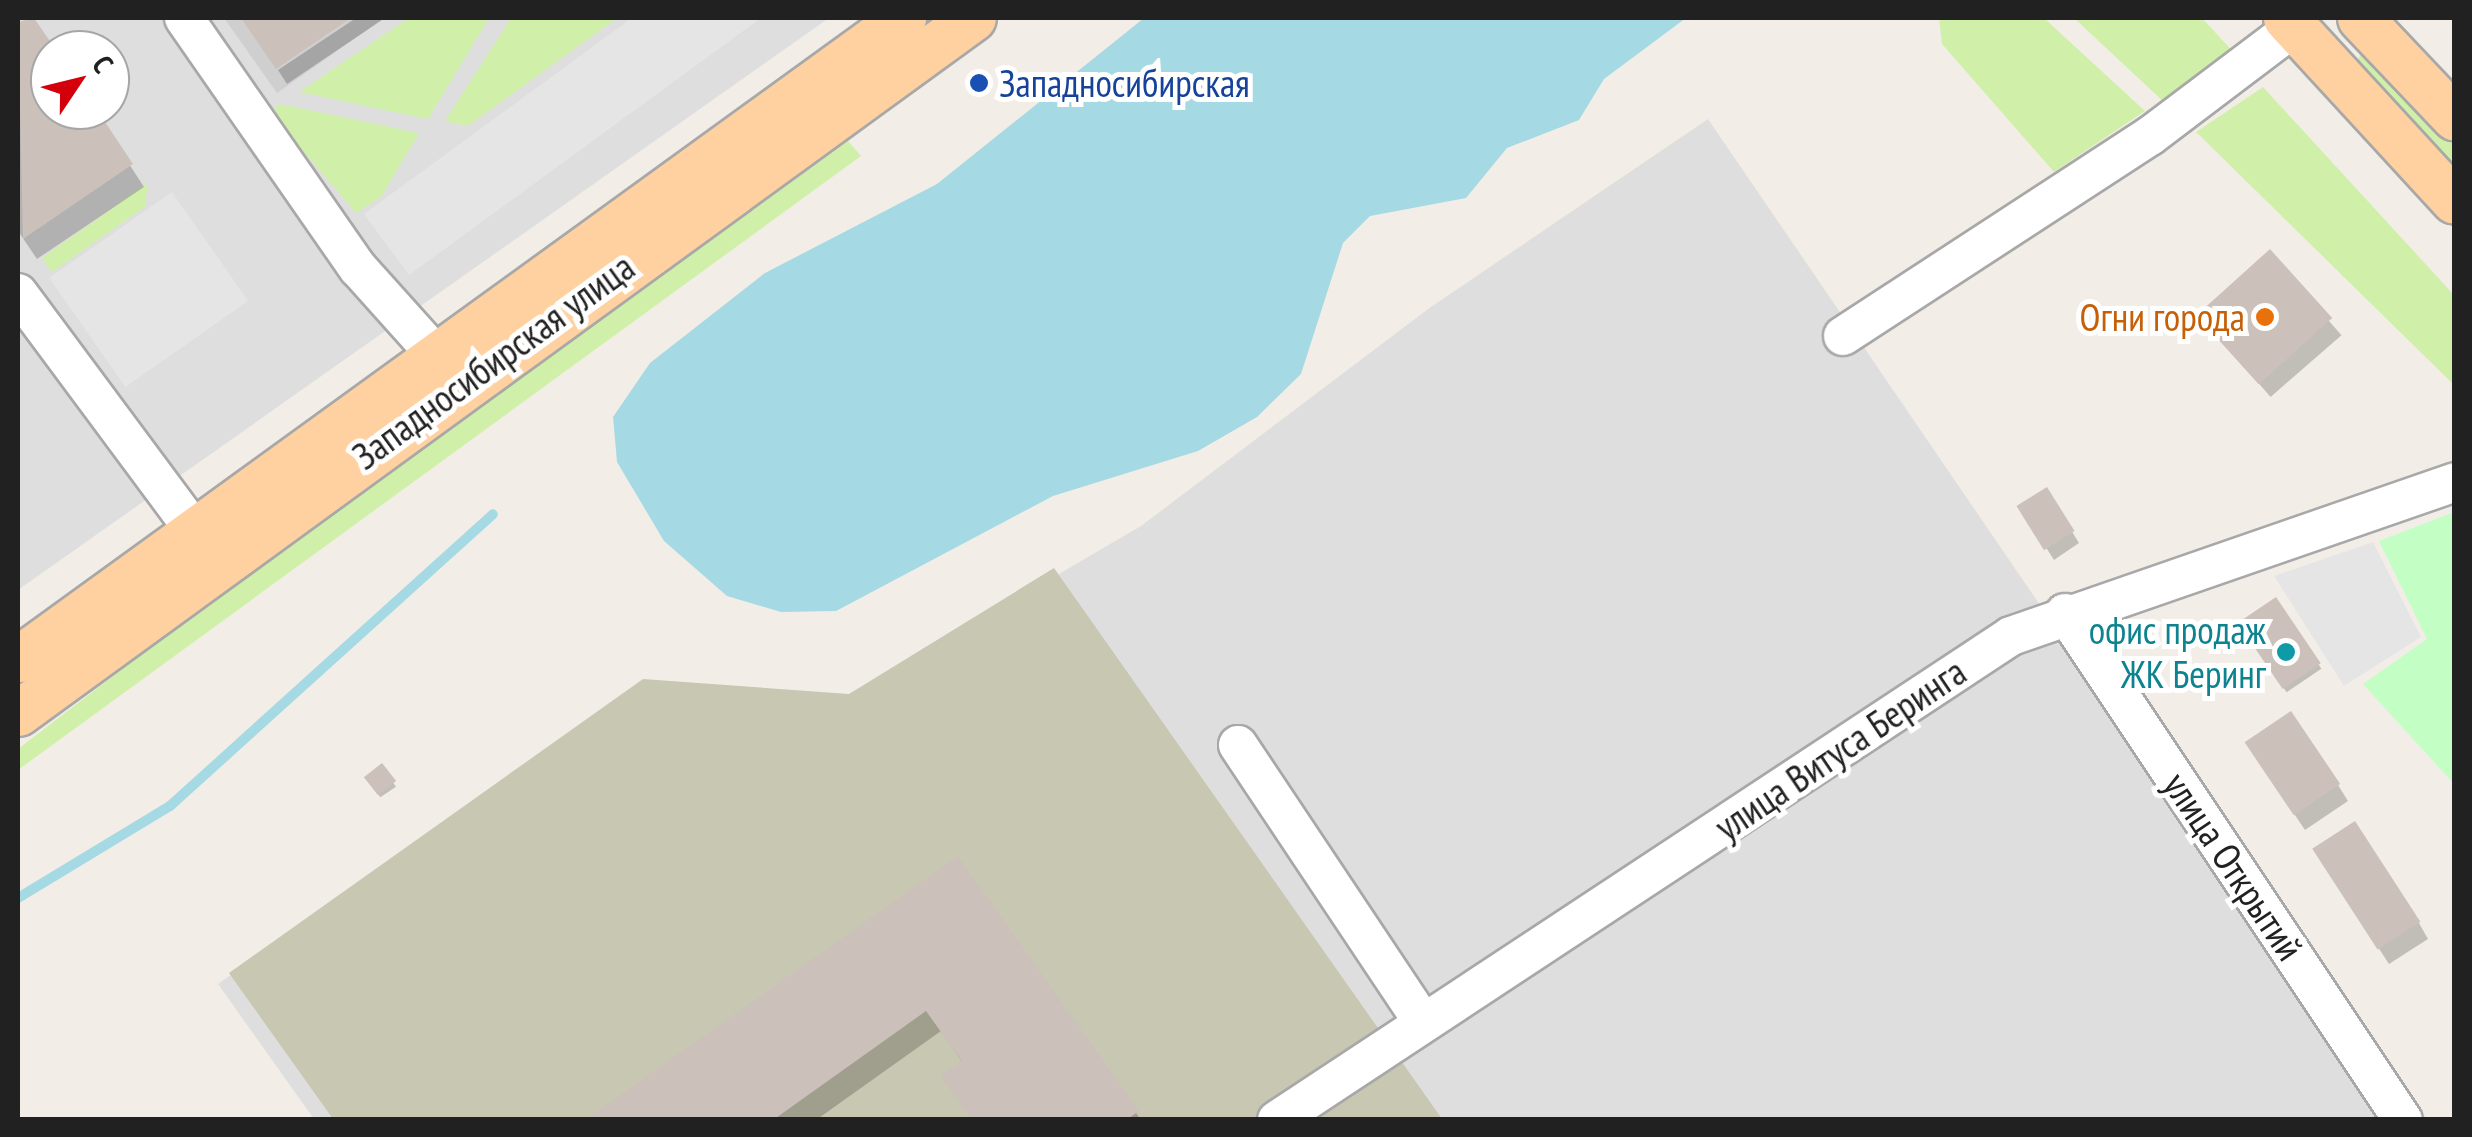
<!DOCTYPE html>
<html>
<head>
<meta charset="utf-8">
<style>
	body { margin:0 }
	#map { position:relative; width:2472px; height:1137px; overflow:hidden; background:#f2eee7; font-family:"PT Sans Narrow",sans-serif }
	div>[style] { position:absolute }
	.residential>* { inset:0; background:#dfdede }
	.religious>* { inset:0; background:#cfcfcf }
	.construction>* { inset:0; background:#c8c7b2 }
	.grass>* { inset:0; background:#d0f0aa }
	.park>* { inset:0; background:#c3fec4 }
	.parking>* { inset:0; background:#e5e5e5; transform-origin:0 0 }
	.water>* { inset:0; background:#a5d9e3 }
	.shadow>* { inset:0; background:#0003; transform-origin:0 0 }
	.stream>* { height:10px; margin:-5px; padding:0 5px; transform-origin:5px; border-radius:5px; background:#a5d9e3 }
	.building>* { inset:0; background:#cbc0ba; transform-origin:0 0 }
	.roads { filter:drop-shadow(2px 0 #a8a8a8) drop-shadow(-2px 0 #a8a8a8) drop-shadow(0 2px #a8a8a8) drop-shadow(0 -2px #a8a8a8) }
	.minor>* { height:38px; margin:-19px; padding:0 19px; transform-origin:19px; border-radius:19px; background:#fff }
	.major>* { height:45px; margin:-22.5px; padding:0 22.5px; transform-origin:22.5px; border-radius:22.5px; background:#ffd0a0 }
	.dots>* { width:28px; height:28px; translate:-50% -50%; box-sizing:border-box; border:5px solid #fff; border-radius:50% }
	span { translate:-50% -50%; white-space:nowrap; text-align:center; line-height:1.15; -webkit-text-stroke:10px #fff; paint-order:stroke }
	.transit-label { font-size:38px; color:#164399 }
	.left { translate:0 -50%; text-align:left }
	.food-label { font-size:38px; color:#c56008 }
	.right { translate:-100% -50%; text-align:right }
	.street-label { font-size:38px; color:#212121 }
	.culture-label { font-size:38px; color:#0d838f }
	.frame { position:absolute; inset:0; border:20px solid #212121; pointer-events:none }
	.north { position:absolute; left:30px; top:30px; width:100px; height:100px; box-sizing:border-box; background:#fff; border:2px solid #a6a6a6; border-radius:50%; rotate:55deg; font-size:28px; font-weight:700; line-height:40px; text-align:center; color:#212121 }
	.north::after { content:''; display:block; margin:auto; width:35px; height:45px; background:#d3000c; clip-path:polygon(50% 0,100% 100%,50% 72%,0 100%) }
</style>
</head>
<body>
<div id="map">
	<div class="residential">
		<i style="clip-path:polygon(evenodd,18px 18px,829px 18px,18px 590px,18px 18px,50px 50px,110px 50px,110px 110px,50px 110px,50px 50px)"></i>
		<i style="clip-path:polygon(1708px 119px,2391px 1119px,314px 1119px,218px 984px,645px 682px,850px 696px,1141px 526px,1428px 309px)"></i>
	</div>
	<div class="religious">
		<i style="clip-path:polygon(224px 18px,384px 18px,277px 93px)"></i>
	</div>
	<div class="construction">
		<i style="clip-path:polygon(1054px 568px,1442px 1119px,333px 1119px,229px 973px,643px 679px,849px 694px)"></i>
	</div>
	<div class="grass">
		<i style="clip-path:polygon(409px 18px,489px 18px,428px 119px,299px 92px)"></i>
		<i style="clip-path:polygon(511px 18px,617px 18px,468px 126px,445px 121px)"></i>
		<i style="clip-path:polygon(1939px 18px,2044px 18px,2145px 111px,2054px 172px,1942px 44px)"></i>
		<i style="clip-path:polygon(2074px 18px,2202px 18px,2237px 56px,2165px 103px)"></i>
		<i style="clip-path:polygon(2363px 46px,2454px 137px,2454px 168px,2357px 63px)"></i>
		<i style="clip-path:polygon(2263px 87px,2454px 295px,2454px 385px,2196px 132px)"></i>
		<i style="clip-path:polygon(280px 104px,419px 133px,381px 197px,356px 213px,270px 112px)"></i>
		<i style="clip-path:polygon(848px 141px,861px 156px,18px 770px,18px 749px,211px 601px)"></i>
		<i style="clip-path:polygon(148px 183px,145px 207px,52px 272px,42px 258px)"></i>
	</div>
	<div class="park">
		<i style="clip-path:polygon(2454px 512px,2454px 784px,2363px 684px,2427px 639px,2379px 541px)"></i>
	</div>
	<div class="parking">
		<i style="clip-path:polygon(632px 18px,761px 18px,409px 275px,364px 214px)"></i>
		<i style="left:172px;top:192px;width:133px;height:150px;rotate:55deg"></i>
		<i style="clip-path:polygon(2373px 542px,2421px 637px,2344px 686px,2274px 576px)"></i>
	</div>
	<div class="water">
		<i style="clip-path:polygon(1144px 18px,1686px 18px,1604px 79px,1579px 120px,1507px 148px,1466px 198px,1370px 216px,1343px 243px,1301px 374px,1257px 417px,1198px 451px,1053px 496px,836px 611px,781px 612px,727px 596px,664px 541px,617px 462px,613px 417px,650px 363px,765px 273px,937px 184px)"></i>
	</div>
	<div class="shadow">
		<i style="clip-path:polygon(31px 18px,53px 50px,50px 110px,94px 110px,144px 187px,37px 259px,18px 231px,18px 25px)"></i>
		<i style="clip-path:polygon(242px 18px,347px 18px,275px 66px)"></i>
		<i style="clip-path:polygon(356px 18px,385px 18px,287px 84px,278px 70px)"></i>
		<i style="left:2270px;top:253px;width:109px;height:94px;rotate:49deg"></i>
		<i style="clip-path:polygon(2047px 491px,2079px 543px,2054px 560px,2027px 518px)"></i>
		<i style="left:2275px;top:600px;width:83px;height:42px;rotate:56deg"></i>
		<i style="clip-path:polygon(2257px 759px,2338px 785px,2348px 801px,2305px 830px)"></i>
		<i style="left:382px;top:766px;width:25px;height:19px;rotate:56deg"></i>
		<i style="clip-path:polygon(958px 859px,1141px 1120px,971px 1120px,963px 1063px,941px 1031px,816px 1120px,589px 1120px)"></i>
		<i style="clip-path:polygon(2325px 866px,2419px 923px,2428px 939px,2389px 964px)"></i>
	</div>
	<div class="stream">
		<i style="left:18px;top:898px;width:178px;rotate:-31.2deg"></i>
		<i style="left:170px;top:806px;width:435px;rotate:-42.1deg"></i>
	</div>
	<div class="building">
		<i style="clip-path:polygon(34px 18px,56px 50px,50px 110px,97px 110px,133px 164px,23px 239px,18px 22px)"></i>
		<i style="clip-path:polygon(241px 18px,351px 18px,276px 69px)"></i>
		<i style="left:2270px;top:249px;width:93px;height:99px;rotate:48deg"></i>
		<i style="left:2047px;top:487px;width:52px;height:36px;rotate:58deg"></i>
		<i style="left:2276px;top:597px;width:80px;height:46px;rotate:56deg"></i>
		<i style="left:2291px;top:711px;width:88px;height:56px;rotate:56deg"></i>
		<i style="left:382px;top:763px;width:23px;height:23px;rotate:52deg"></i>
		<i style="left:2355px;top:821px;width:120px;height:51px;rotate:57deg"></i>
		<i style="clip-path:polygon(958px 856px,1139px 1111px,1126px 1120px,971px 1120px,940px 1075px,962px 1061px,926px 1011px,773px 1120px,585px 1120px)"></i>
	</div>
	<div class="roads">
		<div class="minor">
			<i style="left:184px;top:18px;width:305px;rotate:55.2deg"></i>
			<i style="left:358px;top:268px;width:117px;rotate:48.1deg"></i>
			<i style="left:18px;top:293px;width:295px;rotate:53.4deg"></i>
			<i style="left:1843px;top:336px;width:366px;rotate:-33.1deg"></i>
			<i style="left:2150px;top:136px;width:181px;rotate:-37.1deg"></i>
			<i style="left:2065px;top:613px;width:609px;rotate:56.31deg"></i>
			<i style="left:1238px;top:745px;width:333px;rotate:56.3deg"></i>
			<i style="left:1277px;top:1120px;width:879px;rotate:-33.4deg"></i>
			<i style="left:2011px;top:636px;width:469px;rotate:-19.1deg"></i>
		</div>
		<div class="major">
			<i style="left:2286px;top:18px;width:248px;rotate:47.4deg"></i>
			<i style="left:2360px;top:18px;width:137px;rotate:46.5deg"></i>
			<i style="left:18px;top:659px;width:1093px;rotate:-35.92deg"></i>
			<i style="left:18px;top:713px;width:1181px;rotate:-36.05deg"></i>
		</div>
	</div>
	<div class="dots">
		<i style="left:979px;top:83px;background:#1a4fb4"></i>
		<i style="left:2265px;top:317px;background:#e8710a"></i>
		<i style="left:2286px;top:652px;background:#0f9aa8"></i>
	</div>
	<div class="transit-label">
		<span class="left" style="left:999px;top:83px">Западносибирская</span>
	</div>
	<div class="food-label">
		<span class="right" style="left:2245px;top:317px">Огни города</span>
	</div>
	<div class="street-label">
		<span style="left:493px;top:361px;rotate:-36deg">Западносибирская улица</span>
		<span style="left:1840px;top:749px;rotate:-34deg">улица Витуса Беринга</span>
		<span style="left:2234px;top:866px;rotate:56deg">улица Открытий</span>
	</div>
	<div class="culture-label">
		<span class="right" style="left:2266px;top:652px">офис продаж<br>ЖК Беринг</span>
	</div>
	<div class="frame"></div>
	<div class="north">С</div>
</div>
</body>
</html>
